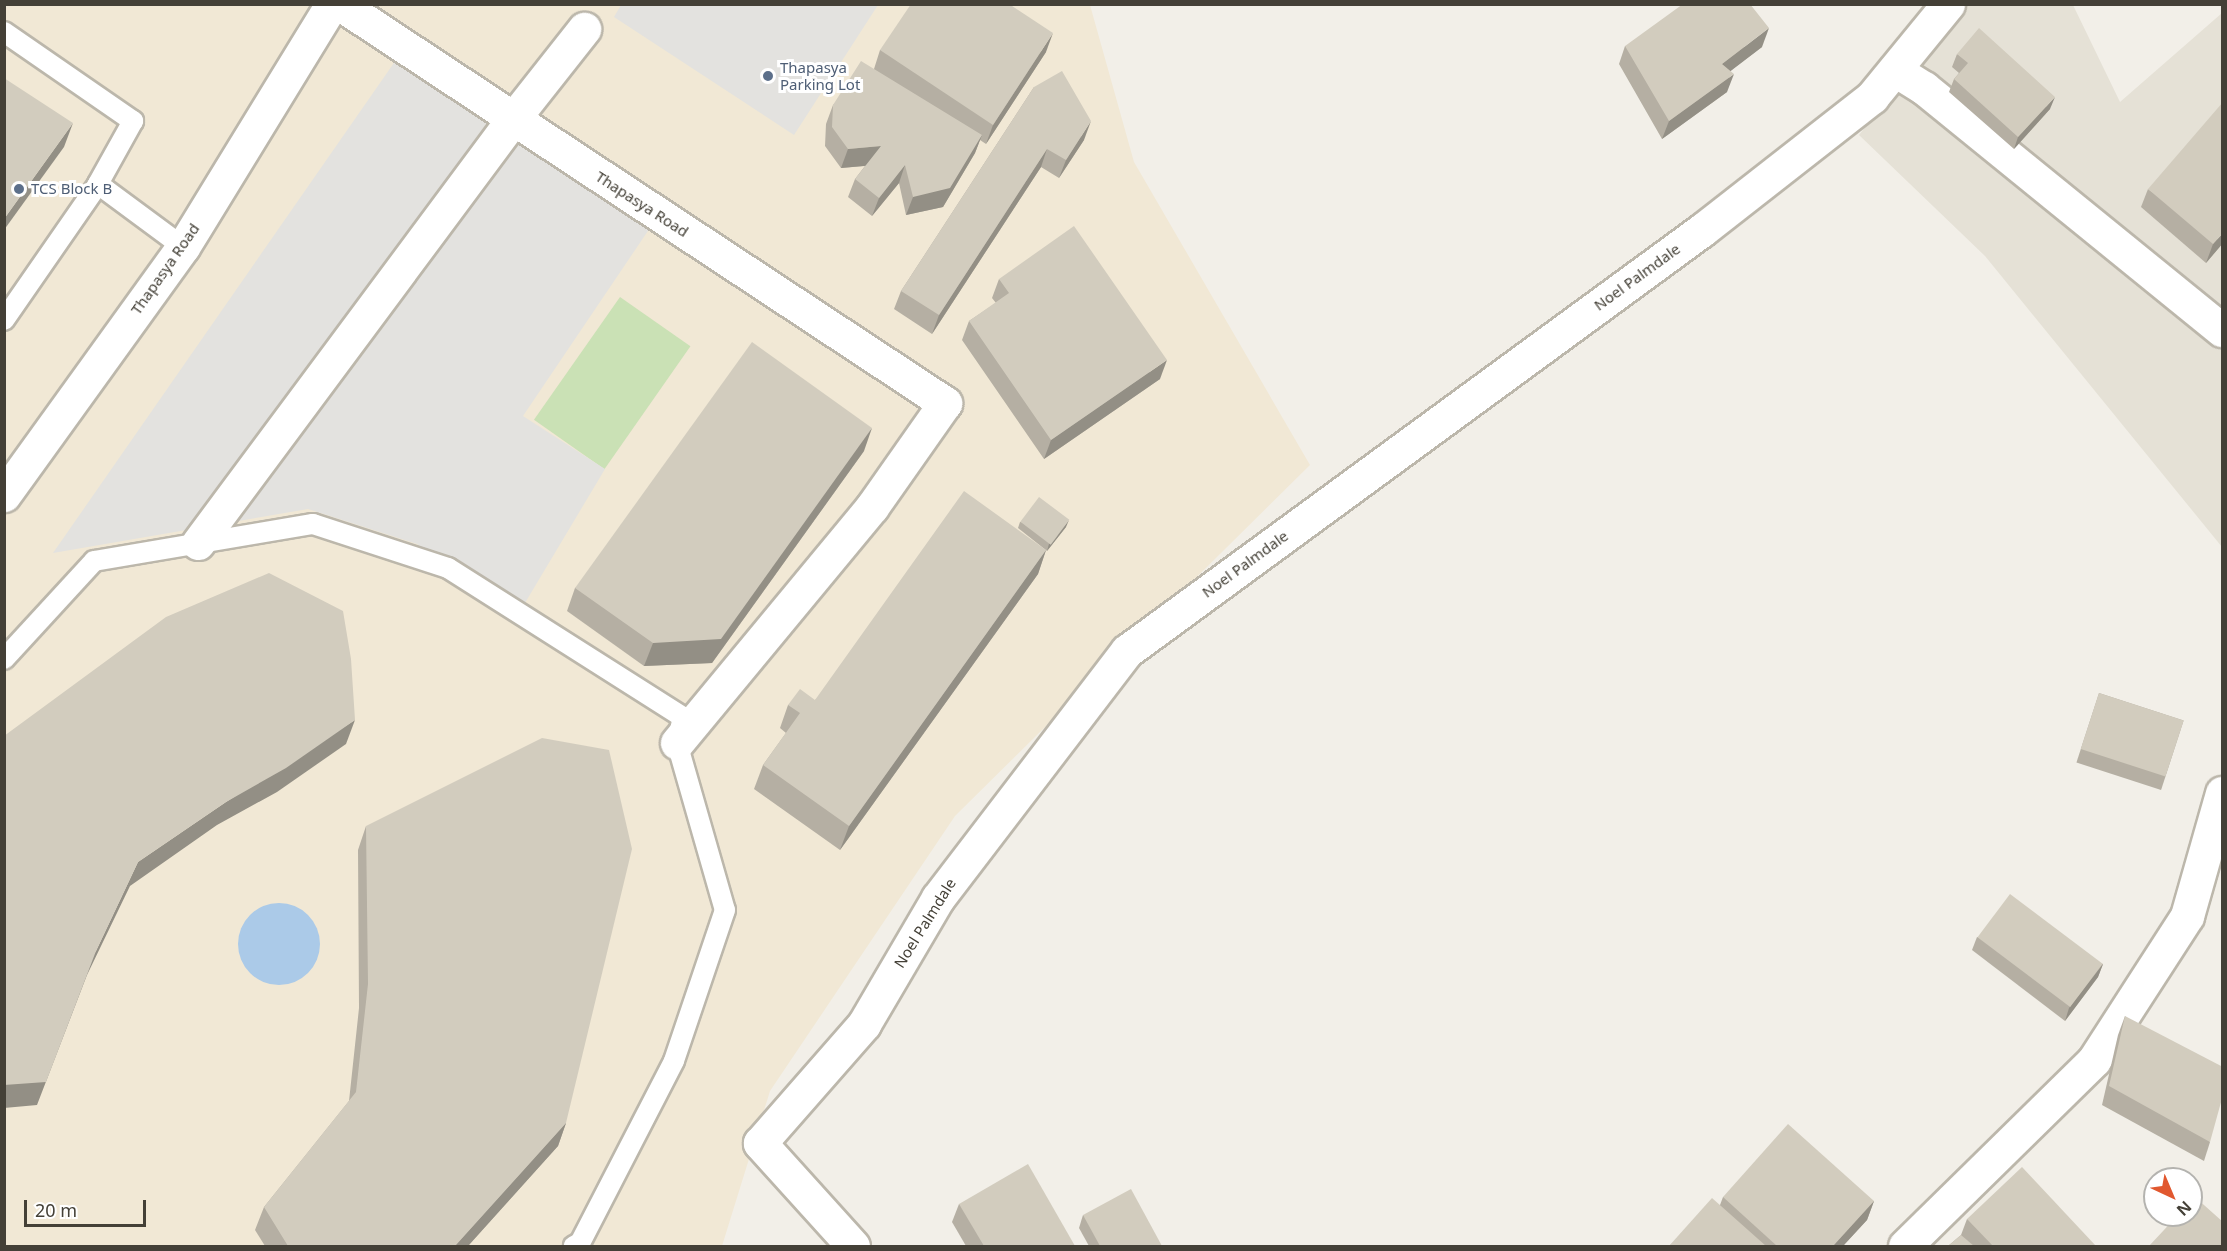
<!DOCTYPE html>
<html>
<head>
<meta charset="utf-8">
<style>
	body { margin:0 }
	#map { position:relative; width:2227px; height:1251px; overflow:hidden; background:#f2efe8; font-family:"Noto Sans",sans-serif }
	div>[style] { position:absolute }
	.residential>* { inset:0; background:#e5e1d6 }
	.commercial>* { inset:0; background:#f1e8d5 }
	.green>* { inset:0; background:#cae1b5; transform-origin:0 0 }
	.parking>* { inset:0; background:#e3e2df }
	.water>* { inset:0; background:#abcae8 }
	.round { border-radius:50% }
	.roads { filter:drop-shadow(2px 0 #bcb7ab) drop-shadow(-2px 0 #bcb7ab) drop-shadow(0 2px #bcb7ab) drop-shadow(0 -2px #bcb7ab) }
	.lane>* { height:20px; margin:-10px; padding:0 10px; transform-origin:10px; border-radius:10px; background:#fff }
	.street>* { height:33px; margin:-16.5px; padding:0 16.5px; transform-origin:16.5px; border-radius:16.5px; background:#fff }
	.wall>* { inset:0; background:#b5afa3; transform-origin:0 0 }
	.shaded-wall>* { inset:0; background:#938f85 }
	.building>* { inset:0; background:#d2ccbe; transform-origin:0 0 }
	.dots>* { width:16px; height:16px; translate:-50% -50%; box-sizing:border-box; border:3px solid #fff; border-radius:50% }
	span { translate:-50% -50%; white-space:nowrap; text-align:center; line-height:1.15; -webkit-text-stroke:6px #fff; paint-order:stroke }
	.service-label { font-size:15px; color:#4e5e75 }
	.left { translate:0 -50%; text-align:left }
	.street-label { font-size:15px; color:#444037 }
	.frame { position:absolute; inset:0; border:6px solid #444037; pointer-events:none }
	.north { position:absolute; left:2143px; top:1167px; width:60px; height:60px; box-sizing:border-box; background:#fff; border:2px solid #b4b3af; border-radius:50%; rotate:136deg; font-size:16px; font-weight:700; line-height:24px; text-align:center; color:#444037 }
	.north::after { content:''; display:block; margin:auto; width:21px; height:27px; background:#e1582f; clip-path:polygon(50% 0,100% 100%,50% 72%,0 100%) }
	.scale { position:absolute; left:24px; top:1200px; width:122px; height:27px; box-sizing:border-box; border:3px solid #444037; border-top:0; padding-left:8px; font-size:18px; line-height:21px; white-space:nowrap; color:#444037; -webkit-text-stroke:4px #fff; paint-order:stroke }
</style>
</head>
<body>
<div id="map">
	<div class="residential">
		<i style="clip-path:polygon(1963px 5px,2073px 5px,2120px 102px,2222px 13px,2222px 547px,1985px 256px,1859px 135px)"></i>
	</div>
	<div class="commercial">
		<i style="clip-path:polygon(5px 5px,1090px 5px,1134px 162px,1310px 465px,955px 816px,770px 1091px,722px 1246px,5px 1246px)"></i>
	</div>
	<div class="green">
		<i style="left:620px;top:297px;width:86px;height:150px;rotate:35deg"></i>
	</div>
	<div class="parking">
		<i style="clip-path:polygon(621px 5px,621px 4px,878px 5px,794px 135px,614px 17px)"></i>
		<i style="clip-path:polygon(405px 47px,656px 219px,523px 416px,605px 469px,519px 613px,417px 544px,308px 509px,53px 553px)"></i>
	</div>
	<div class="water">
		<i class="round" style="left:238px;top:903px;width:82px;height:82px"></i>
	</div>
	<div class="roads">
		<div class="lane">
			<i style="left:4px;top:32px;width:157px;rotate:34.6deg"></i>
			<i style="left:133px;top:121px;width:72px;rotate:119.1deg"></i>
			<i style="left:98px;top:184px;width:106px;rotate:36.5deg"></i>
			<i style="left:4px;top:320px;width:165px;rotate:-55.3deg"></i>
			<i style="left:4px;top:659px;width:133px;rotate:-47.4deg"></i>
			<i style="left:94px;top:561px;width:222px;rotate:-9.6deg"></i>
			<i style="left:313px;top:524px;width:142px;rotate:18.1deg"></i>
			<i style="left:448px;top:568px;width:278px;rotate:32.4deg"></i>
			<i style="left:683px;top:717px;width:27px;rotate:103deg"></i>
			<i style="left:677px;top:743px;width:174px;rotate:74deg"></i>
			<i style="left:725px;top:910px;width:159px;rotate:108.7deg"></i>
			<i style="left:674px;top:1061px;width:205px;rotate:117.3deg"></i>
			<i style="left:580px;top:1243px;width:7px;rotate:153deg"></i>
		</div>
		<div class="street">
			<i style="left:340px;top:4px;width:725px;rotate:33.41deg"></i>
			<i style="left:945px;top:403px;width:127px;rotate:125.1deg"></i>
			<i style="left:872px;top:507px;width:306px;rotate:129.6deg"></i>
			<i style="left:1895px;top:70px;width:34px;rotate:32deg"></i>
			<i style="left:1924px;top:88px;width:384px;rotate:39.1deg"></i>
			<i style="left:4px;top:495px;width:306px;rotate:-54.2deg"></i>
			<i style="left:183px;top:247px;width:285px;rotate:-58.5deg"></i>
			<i style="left:198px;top:543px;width:528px;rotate:-53.39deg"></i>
			<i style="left:513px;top:119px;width:115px;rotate:-51.7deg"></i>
			<i style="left:853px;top:1246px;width:139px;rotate:-132.1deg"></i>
			<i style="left:760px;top:1143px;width:158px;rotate:-48.8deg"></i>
			<i style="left:864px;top:1024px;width:146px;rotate:-59.6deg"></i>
			<i style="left:938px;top:898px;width:311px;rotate:-52.6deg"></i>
			<i style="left:1127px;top:651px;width:713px;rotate:-36.21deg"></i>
			<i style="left:1702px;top:230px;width:216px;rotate:-38deg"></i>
			<i style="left:1872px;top:97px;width:120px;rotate:-50.7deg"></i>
			<i style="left:1905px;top:1246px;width:265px;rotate:-44.5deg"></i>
			<i style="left:2094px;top:1060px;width:171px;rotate:-57.1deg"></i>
			<i style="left:2187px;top:916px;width:128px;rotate:-74.1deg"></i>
		</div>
	</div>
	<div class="wall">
		<i style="clip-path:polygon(1625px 46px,1762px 47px,1730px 71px,1727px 92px,1662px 139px,1619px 64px)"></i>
		<i style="clip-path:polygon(880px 50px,1046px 52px,986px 144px,980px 140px,975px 153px,943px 207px,906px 215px,899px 183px,872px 216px,848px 197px,855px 179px,865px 166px,841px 168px,825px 146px,826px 124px,833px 105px,874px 69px)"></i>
		<i style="clip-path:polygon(1957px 54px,2050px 109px,2014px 149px,1949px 92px,1954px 79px,1959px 73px,1952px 67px)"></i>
		<i style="clip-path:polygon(1034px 87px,1084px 140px,1059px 178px,1041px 167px,932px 334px,894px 309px,901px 291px)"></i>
		<i style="clip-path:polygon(2148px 189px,2223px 243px,2206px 263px,2141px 207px)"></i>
		<i style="clip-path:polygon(999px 279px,1160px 379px,1044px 459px,962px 340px,969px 321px,996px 303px,992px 298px)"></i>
		<i style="clip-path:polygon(864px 451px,712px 663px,644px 666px,567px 611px,575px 588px)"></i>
		<i style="clip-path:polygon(1020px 522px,1066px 527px,1047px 551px,1018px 528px)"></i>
		<i style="clip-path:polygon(1046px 550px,1038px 574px,840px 850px,754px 789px,763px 765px,786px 733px,780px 728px,788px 705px,815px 700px)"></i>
		<i style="left:2099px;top:693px;width:89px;height:73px;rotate:18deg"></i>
		<i style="clip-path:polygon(366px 826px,566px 1123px,558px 1146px,468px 1246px,265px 1246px,255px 1230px,264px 1207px,349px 1101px,359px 1008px,358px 850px)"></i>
		<i style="clip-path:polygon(1977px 937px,2103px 964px,2098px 977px,2065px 1021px,1972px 950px)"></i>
		<i style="clip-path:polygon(2125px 1016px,2210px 1142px,2204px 1161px,2102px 1105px,2118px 1035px)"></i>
		<i style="clip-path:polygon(1723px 1197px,1874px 1201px,1867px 1220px,1843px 1246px,1669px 1246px,1720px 1205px)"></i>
		<i style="clip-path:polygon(959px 1204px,1075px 1246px,966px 1246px,952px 1222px)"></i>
		<i style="clip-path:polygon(1083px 1215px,1162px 1246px,1089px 1246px,1079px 1228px)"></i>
		<i style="clip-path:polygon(1967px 1219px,2096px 1246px,1948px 1246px,1961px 1235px)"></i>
	</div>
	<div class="shaded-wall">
		<i style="clip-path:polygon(1769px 28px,1762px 47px,1715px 83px,1722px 64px)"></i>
		<i style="clip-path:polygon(1053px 33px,1046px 52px,986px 144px,993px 125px)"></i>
		<i style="clip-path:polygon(1734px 74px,1727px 92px,1662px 139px,1669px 121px)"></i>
		<i style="clip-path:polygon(2055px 97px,2050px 109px,2014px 149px,2018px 137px)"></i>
		<i style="clip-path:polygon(1091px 121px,1084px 140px,1059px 178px,1066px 160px)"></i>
		<i style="clip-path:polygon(73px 123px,64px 147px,4px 230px,4px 219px)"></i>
		<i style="clip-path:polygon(982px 135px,975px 153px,943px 207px,906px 215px,913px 197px)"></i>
		<i style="clip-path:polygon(881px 146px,874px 165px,841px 168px,848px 149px)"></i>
		<i style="clip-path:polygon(1047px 149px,1041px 167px,932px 334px,939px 315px)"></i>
		<i style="clip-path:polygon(905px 165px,899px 183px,872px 216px,879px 198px)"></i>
		<i style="clip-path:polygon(2223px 233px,2223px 243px,2206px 263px,2213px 244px)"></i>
		<i style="clip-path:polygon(1167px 360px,1160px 379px,1044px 459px,1051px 440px)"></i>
		<i style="clip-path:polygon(872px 428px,864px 451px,712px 663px,644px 666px,653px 643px)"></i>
		<i style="clip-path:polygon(1069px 520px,1066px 527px,1047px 551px,1049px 544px)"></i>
		<i style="clip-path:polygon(1046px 550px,1038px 574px,840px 850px,849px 826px)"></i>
		<i style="clip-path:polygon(355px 720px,346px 744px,277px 792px,217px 825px,130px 886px,87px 975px,37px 1105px,4px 1108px,4px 1085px,96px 951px,138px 862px,226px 802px)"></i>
		<i style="clip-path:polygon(2103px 964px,2098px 977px,2065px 1021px,2069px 1008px)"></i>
		<i style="clip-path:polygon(566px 1123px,558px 1146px,468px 1246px,455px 1246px)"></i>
		<i style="clip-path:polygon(1874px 1201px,1867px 1220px,1843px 1246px,1833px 1246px)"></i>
	</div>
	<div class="building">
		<i style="clip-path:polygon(911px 4px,1009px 4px,1053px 33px,993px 125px,880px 50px)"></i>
		<i style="clip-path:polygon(1683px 4px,1750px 4px,1769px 28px,1722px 64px,1734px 74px,1669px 121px,1625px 46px)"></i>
		<i style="clip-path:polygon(1979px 28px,2055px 97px,2018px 137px,1954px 79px,1968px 63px,1957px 54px)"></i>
		<i style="clip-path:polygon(861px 61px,982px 135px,950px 188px,913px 197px,905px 165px,879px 198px,855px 179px,881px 146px,848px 149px,832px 127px,833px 105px)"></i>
		<i style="clip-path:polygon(1062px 71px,1091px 121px,1066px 160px,1047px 149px,939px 315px,901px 291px,1034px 87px)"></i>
		<i style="clip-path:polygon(4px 78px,73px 123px,4px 219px)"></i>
		<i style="clip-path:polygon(2223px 102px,2223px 233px,2213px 244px,2148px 189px)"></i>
		<i style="clip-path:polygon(1074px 226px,1167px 360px,1051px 440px,969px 321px,1009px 293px,999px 279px)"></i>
		<i style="clip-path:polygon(752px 342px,872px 428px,721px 639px,653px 643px,575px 588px)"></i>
		<i style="clip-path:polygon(964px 491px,1046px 550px,849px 826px,763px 765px,800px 713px,788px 705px,800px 689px,815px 700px)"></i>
		<i style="left:1039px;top:497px;width:38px;height:31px;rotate:37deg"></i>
		<i style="clip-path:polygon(269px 573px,343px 611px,351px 659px,355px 720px,286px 768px,226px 802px,138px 862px,96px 951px,46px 1082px,4px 1085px,4px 736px,166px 617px)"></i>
		<i style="left:2099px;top:693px;width:89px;height:59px;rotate:18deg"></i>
		<i style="clip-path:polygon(542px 738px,609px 750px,632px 849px,566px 1123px,455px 1246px,288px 1246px,264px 1207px,356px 1092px,368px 984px,366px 826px)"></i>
		<i style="left:2010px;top:894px;width:116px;height:54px;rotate:37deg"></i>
		<i style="clip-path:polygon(2125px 1016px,2223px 1067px,2223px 1095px,2210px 1142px,2109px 1086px)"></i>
		<i style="clip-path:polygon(1788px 1124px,1874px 1201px,1833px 1246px,1777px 1246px,1723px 1197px)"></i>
		<i style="clip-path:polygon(1028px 1164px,1075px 1246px,984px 1246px,959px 1204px)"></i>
		<i style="clip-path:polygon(2022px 1167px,2096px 1246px,1993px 1246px,1967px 1219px)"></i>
		<i style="clip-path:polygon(1131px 1189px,1162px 1246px,1100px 1246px,1083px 1215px)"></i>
		<i style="clip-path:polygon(2195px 1197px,2223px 1222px,2223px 1246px,2149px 1246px,2178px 1215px,2191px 1215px,2191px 1201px)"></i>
		<i style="clip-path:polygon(1712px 1198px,1766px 1246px,1669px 1246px)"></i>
		<i style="clip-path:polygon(1961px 1235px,1974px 1246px,1948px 1246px)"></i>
	</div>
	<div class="dots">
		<i style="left:768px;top:76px;background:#5c6f8a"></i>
		<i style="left:19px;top:189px;background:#5c6f8a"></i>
	</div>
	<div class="service-label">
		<span class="left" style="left:780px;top:76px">Thapasya<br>Parking Lot</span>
		<span class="left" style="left:31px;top:189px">TCS Block B</span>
	</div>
	<div class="street-label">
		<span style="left:642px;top:204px;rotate:33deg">Thapasya Road</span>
		<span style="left:165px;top:269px;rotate:-55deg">Thapasya Road</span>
		<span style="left:1637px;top:277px;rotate:-36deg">Noel Palmdale</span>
		<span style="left:1245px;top:564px;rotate:-36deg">Noel Palmdale</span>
		<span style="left:925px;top:923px;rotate:-58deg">Noel Palmdale</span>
	</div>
	<div class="frame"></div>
	<div class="north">N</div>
	<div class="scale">20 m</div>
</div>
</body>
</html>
